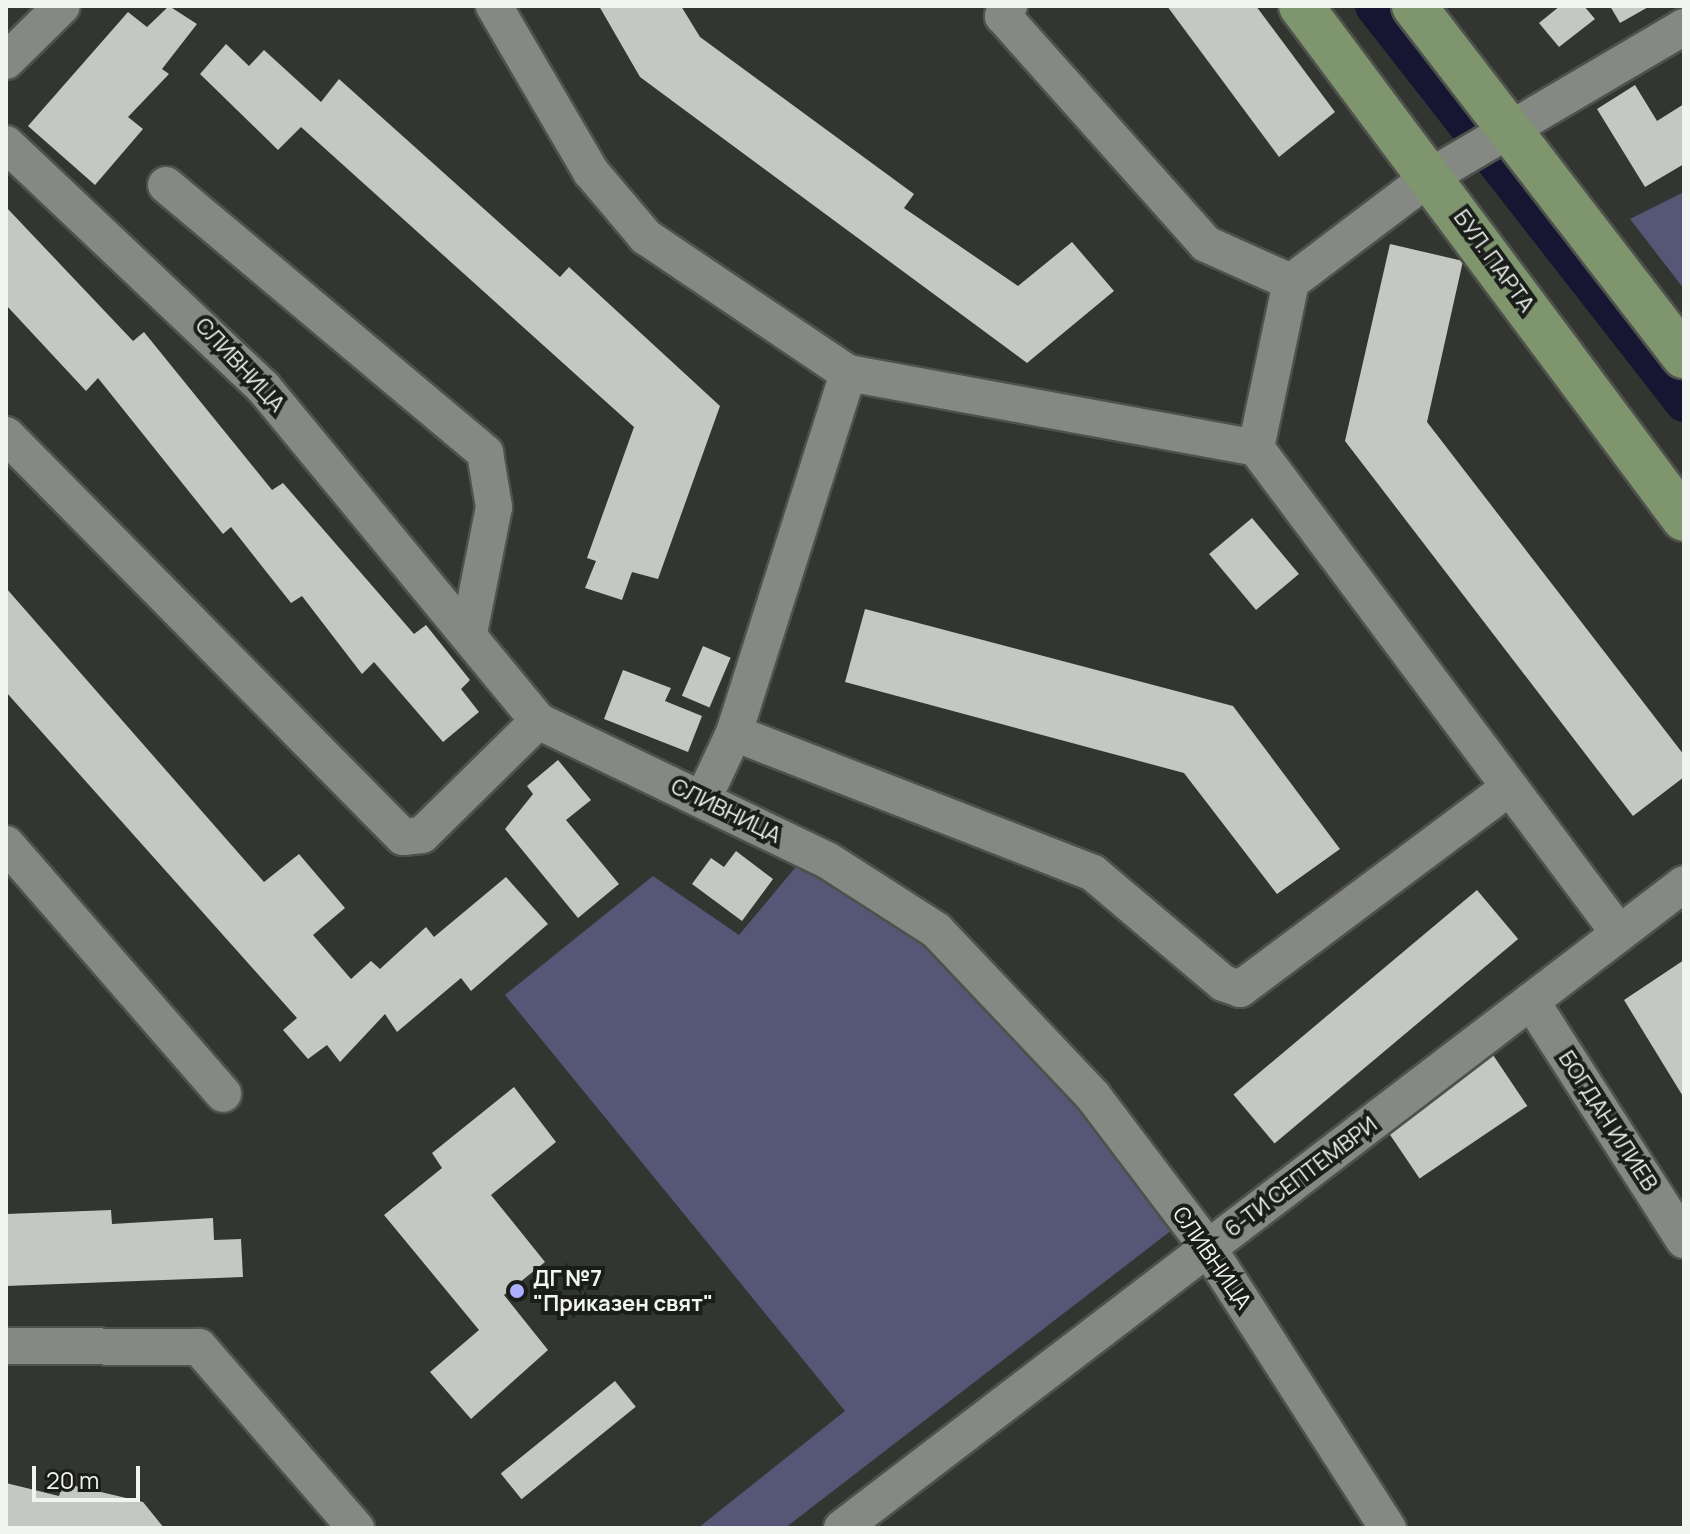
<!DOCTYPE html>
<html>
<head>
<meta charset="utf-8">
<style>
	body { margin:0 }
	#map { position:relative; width:1690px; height:1534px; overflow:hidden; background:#333531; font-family:Manrope,sans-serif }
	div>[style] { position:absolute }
	.green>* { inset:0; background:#565776 }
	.canal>* { height:38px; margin:-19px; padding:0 19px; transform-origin:19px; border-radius:19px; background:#171632 }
	.building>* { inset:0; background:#c4c7c2; transform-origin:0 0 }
	.roads { filter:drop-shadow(2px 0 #4f514d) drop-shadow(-2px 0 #4f514d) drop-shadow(0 2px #4f514d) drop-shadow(0 -2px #4f514d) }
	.minor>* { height:36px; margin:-18px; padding:0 18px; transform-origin:18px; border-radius:18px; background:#858883 }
	.major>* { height:44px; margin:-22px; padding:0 22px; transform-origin:22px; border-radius:22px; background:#7e956d }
	.dots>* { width:22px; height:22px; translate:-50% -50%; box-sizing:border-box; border:4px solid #1b1d1b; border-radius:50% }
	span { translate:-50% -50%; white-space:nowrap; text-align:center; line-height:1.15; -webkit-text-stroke:8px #1b1d1b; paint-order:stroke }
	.street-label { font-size:22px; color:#f2f4f1 }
	.poi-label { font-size:22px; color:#f2f4f1; font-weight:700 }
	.left { translate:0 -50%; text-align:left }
	.frame { position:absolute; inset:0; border:8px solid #f2f4f1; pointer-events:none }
	.scale { position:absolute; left:32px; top:1466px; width:108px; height:36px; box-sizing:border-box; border:4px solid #f2f4f1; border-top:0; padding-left:10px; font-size:24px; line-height:28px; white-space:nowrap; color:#f2f4f1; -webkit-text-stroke:6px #1b1d1b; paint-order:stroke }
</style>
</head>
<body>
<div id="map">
	<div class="green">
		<i style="clip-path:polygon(1684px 192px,1684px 289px,1630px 219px)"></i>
		<i style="clip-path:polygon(804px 857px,927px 926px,1181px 1223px,785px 1528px,698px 1528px,845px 1411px,505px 995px,653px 876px,739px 935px)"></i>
	</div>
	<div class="canal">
		<i style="left:1374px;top:6px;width:504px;rotate:52.02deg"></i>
	</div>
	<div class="building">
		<i style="clip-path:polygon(169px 6px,197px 24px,162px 69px,169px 74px,128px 117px,143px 129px,95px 185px,28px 126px,128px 12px,147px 27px)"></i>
		<i style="clip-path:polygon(599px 6px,681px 6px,700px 37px,914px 194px,904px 208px,1018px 286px,1072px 242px,1114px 291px,1027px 363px,640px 77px)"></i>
		<i style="clip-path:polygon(1167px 6px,1256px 6px,1335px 112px,1279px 157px)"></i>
		<i style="clip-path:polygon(1560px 6px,1584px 6px,1595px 19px,1559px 47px,1539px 23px)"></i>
		<i style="clip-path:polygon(1610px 6px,1650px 6px,1620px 23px)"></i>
		<i style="clip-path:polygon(226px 44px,249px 66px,264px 50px,321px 102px,339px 79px,560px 277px,569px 267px,720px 406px,658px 579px,632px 572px,622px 600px,585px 588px,596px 561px,587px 558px,634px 427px,301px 127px,278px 150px,200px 74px)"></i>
		<i style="clip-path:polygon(1635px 85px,1657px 121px,1684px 104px,1684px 164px,1645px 187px,1597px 109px)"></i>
		<i style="clip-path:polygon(6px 207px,133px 341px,144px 332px,272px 490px,283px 483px,414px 634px,426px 625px,470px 680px,461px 689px,479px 712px,443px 742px,374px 662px,362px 674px,302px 596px,291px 603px,231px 527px,223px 534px,98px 378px,86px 391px,6px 305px)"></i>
		<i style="clip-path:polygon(1390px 244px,1463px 261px,1427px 422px,1684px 755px,1684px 777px,1633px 816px,1345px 441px)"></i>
		<i style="left:1252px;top:518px;width:73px;height:56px;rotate:50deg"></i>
		<i style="clip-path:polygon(6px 588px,264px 882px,299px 854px,345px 908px,313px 935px,351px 979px,371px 961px,380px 969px,426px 927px,434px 937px,506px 877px,548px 924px,471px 991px,461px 978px,397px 1032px,385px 1014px,340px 1062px,327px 1045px,308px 1059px,283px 1030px,297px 1018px,6px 692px)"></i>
		<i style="clip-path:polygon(865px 609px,1233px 706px,1340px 849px,1277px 894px,1184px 773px,845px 682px)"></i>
		<i style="left:703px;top:646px;width:30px;height:54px;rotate:23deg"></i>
		<i style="clip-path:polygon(623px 670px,671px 688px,665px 701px,702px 716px,688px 752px,604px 719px)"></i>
		<i style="clip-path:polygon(558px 760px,591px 800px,566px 820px,619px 884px,578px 918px,505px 829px,533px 794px,527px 786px)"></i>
		<i style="clip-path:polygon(736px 851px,773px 879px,742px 921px,692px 884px,711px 858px,724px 867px)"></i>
		<i style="left:1477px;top:890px;width:64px;height:318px;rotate:50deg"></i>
		<i style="clip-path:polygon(1684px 960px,1684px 1098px,1624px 1000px)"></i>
		<i style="left:1491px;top:1052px;width:65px;height:130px;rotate:56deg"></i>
		<i style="clip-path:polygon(514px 1087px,556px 1142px,491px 1195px,545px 1262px,504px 1295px,548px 1350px,471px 1419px,430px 1372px,479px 1330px,384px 1215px,442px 1168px,432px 1153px)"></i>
		<i style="clip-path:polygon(111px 1210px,112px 1224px,213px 1218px,214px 1240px,241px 1239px,243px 1277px,6px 1286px,6px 1214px)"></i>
		<i style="left:615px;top:1381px;width:33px;height:147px;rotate:51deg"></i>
		<i style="clip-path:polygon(6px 1483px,59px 1496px,63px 1483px,143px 1502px,164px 1528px,6px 1528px)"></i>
	</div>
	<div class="roads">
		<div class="minor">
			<i style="left:494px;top:6px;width:192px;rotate:59.7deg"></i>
			<i style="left:591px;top:172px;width:85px;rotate:49.8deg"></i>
			<i style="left:646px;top:237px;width:244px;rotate:34deg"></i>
			<i style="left:848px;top:373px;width:415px;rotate:10.4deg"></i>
			<i style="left:1009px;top:6px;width:12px;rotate:121deg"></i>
			<i style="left:1003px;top:16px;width:305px;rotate:48.3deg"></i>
			<i style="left:1206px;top:244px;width:93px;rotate:24.1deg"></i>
			<i style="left:6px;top:61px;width:78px;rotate:-44.5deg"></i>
			<i style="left:6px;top:144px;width:354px;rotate:43.4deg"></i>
			<i style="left:263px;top:387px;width:433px;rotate:50.5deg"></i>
			<i style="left:538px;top:721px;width:321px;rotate:25.7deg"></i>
			<i style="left:827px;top:860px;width:130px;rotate:32.7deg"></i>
			<i style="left:936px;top:930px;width:228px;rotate:46.6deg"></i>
			<i style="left:1093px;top:1096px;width:191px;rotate:52.9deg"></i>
			<i style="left:1208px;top:1248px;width:333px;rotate:57.3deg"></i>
			<i style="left:166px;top:185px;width:417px;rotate:40deg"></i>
			<i style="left:485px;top:453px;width:55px;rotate:80.5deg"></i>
			<i style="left:494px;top:507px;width:128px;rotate:101.2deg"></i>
			<i style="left:6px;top:435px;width:565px;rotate:45.36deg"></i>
			<i style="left:403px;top:837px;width:19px;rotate:-6deg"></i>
			<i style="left:422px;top:835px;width:163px;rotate:-44.5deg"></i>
			<i style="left:734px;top:733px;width:385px;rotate:21.3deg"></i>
			<i style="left:1093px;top:873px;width:170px;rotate:40.2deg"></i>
			<i style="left:1223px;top:983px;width:18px;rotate:19deg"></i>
			<i style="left:1240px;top:989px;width:332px;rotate:-36.8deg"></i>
			<i style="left:703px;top:799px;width:73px;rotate:-64.8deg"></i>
			<i style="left:734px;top:733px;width:378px;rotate:-72.4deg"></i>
			<i style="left:6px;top:844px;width:331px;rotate:49deg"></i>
			<i style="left:1619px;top:933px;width:606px;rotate:-126.81deg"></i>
			<i style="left:1256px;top:448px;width:170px;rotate:-78.1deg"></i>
			<i style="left:1291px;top:282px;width:176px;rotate:-37.1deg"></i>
			<i style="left:1431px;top:176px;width:294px;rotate:-30.5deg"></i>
			<i style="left:1531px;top:1001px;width:284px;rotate:57.4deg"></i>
			<i style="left:6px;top:1346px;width:193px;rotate:0.3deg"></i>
			<i style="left:199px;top:1347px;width:240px;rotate:49.1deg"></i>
			<i style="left:842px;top:1528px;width:1060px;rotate:-37.41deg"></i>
		</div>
		<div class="major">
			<i style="left:1301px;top:6px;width:640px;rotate:53.26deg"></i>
			<i style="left:1414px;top:6px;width:442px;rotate:52.4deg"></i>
		</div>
	</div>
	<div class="dots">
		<i style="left:517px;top:1291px;background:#acaffb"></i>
	</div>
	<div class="street-label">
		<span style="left:1494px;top:261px;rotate:54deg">БУЛ. ПАРТА</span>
		<span style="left:240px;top:365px;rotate:47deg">СЛИВНИЦА</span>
		<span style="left:726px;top:811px;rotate:26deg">СЛИВНИЦА</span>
		<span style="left:1608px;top:1121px;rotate:57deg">БОГДАН ИЛИЕВ</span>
		<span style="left:1301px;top:1177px;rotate:-37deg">6-ТИ СЕПТЕМВРИ</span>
		<span style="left:1212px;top:1258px;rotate:55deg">СЛИВНИЦА</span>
	</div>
	<div class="poi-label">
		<span class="left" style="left:533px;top:1291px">ДГ №7<br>"Приказен свят"</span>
	</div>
	<div class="frame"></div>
	<div class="scale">20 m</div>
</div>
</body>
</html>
